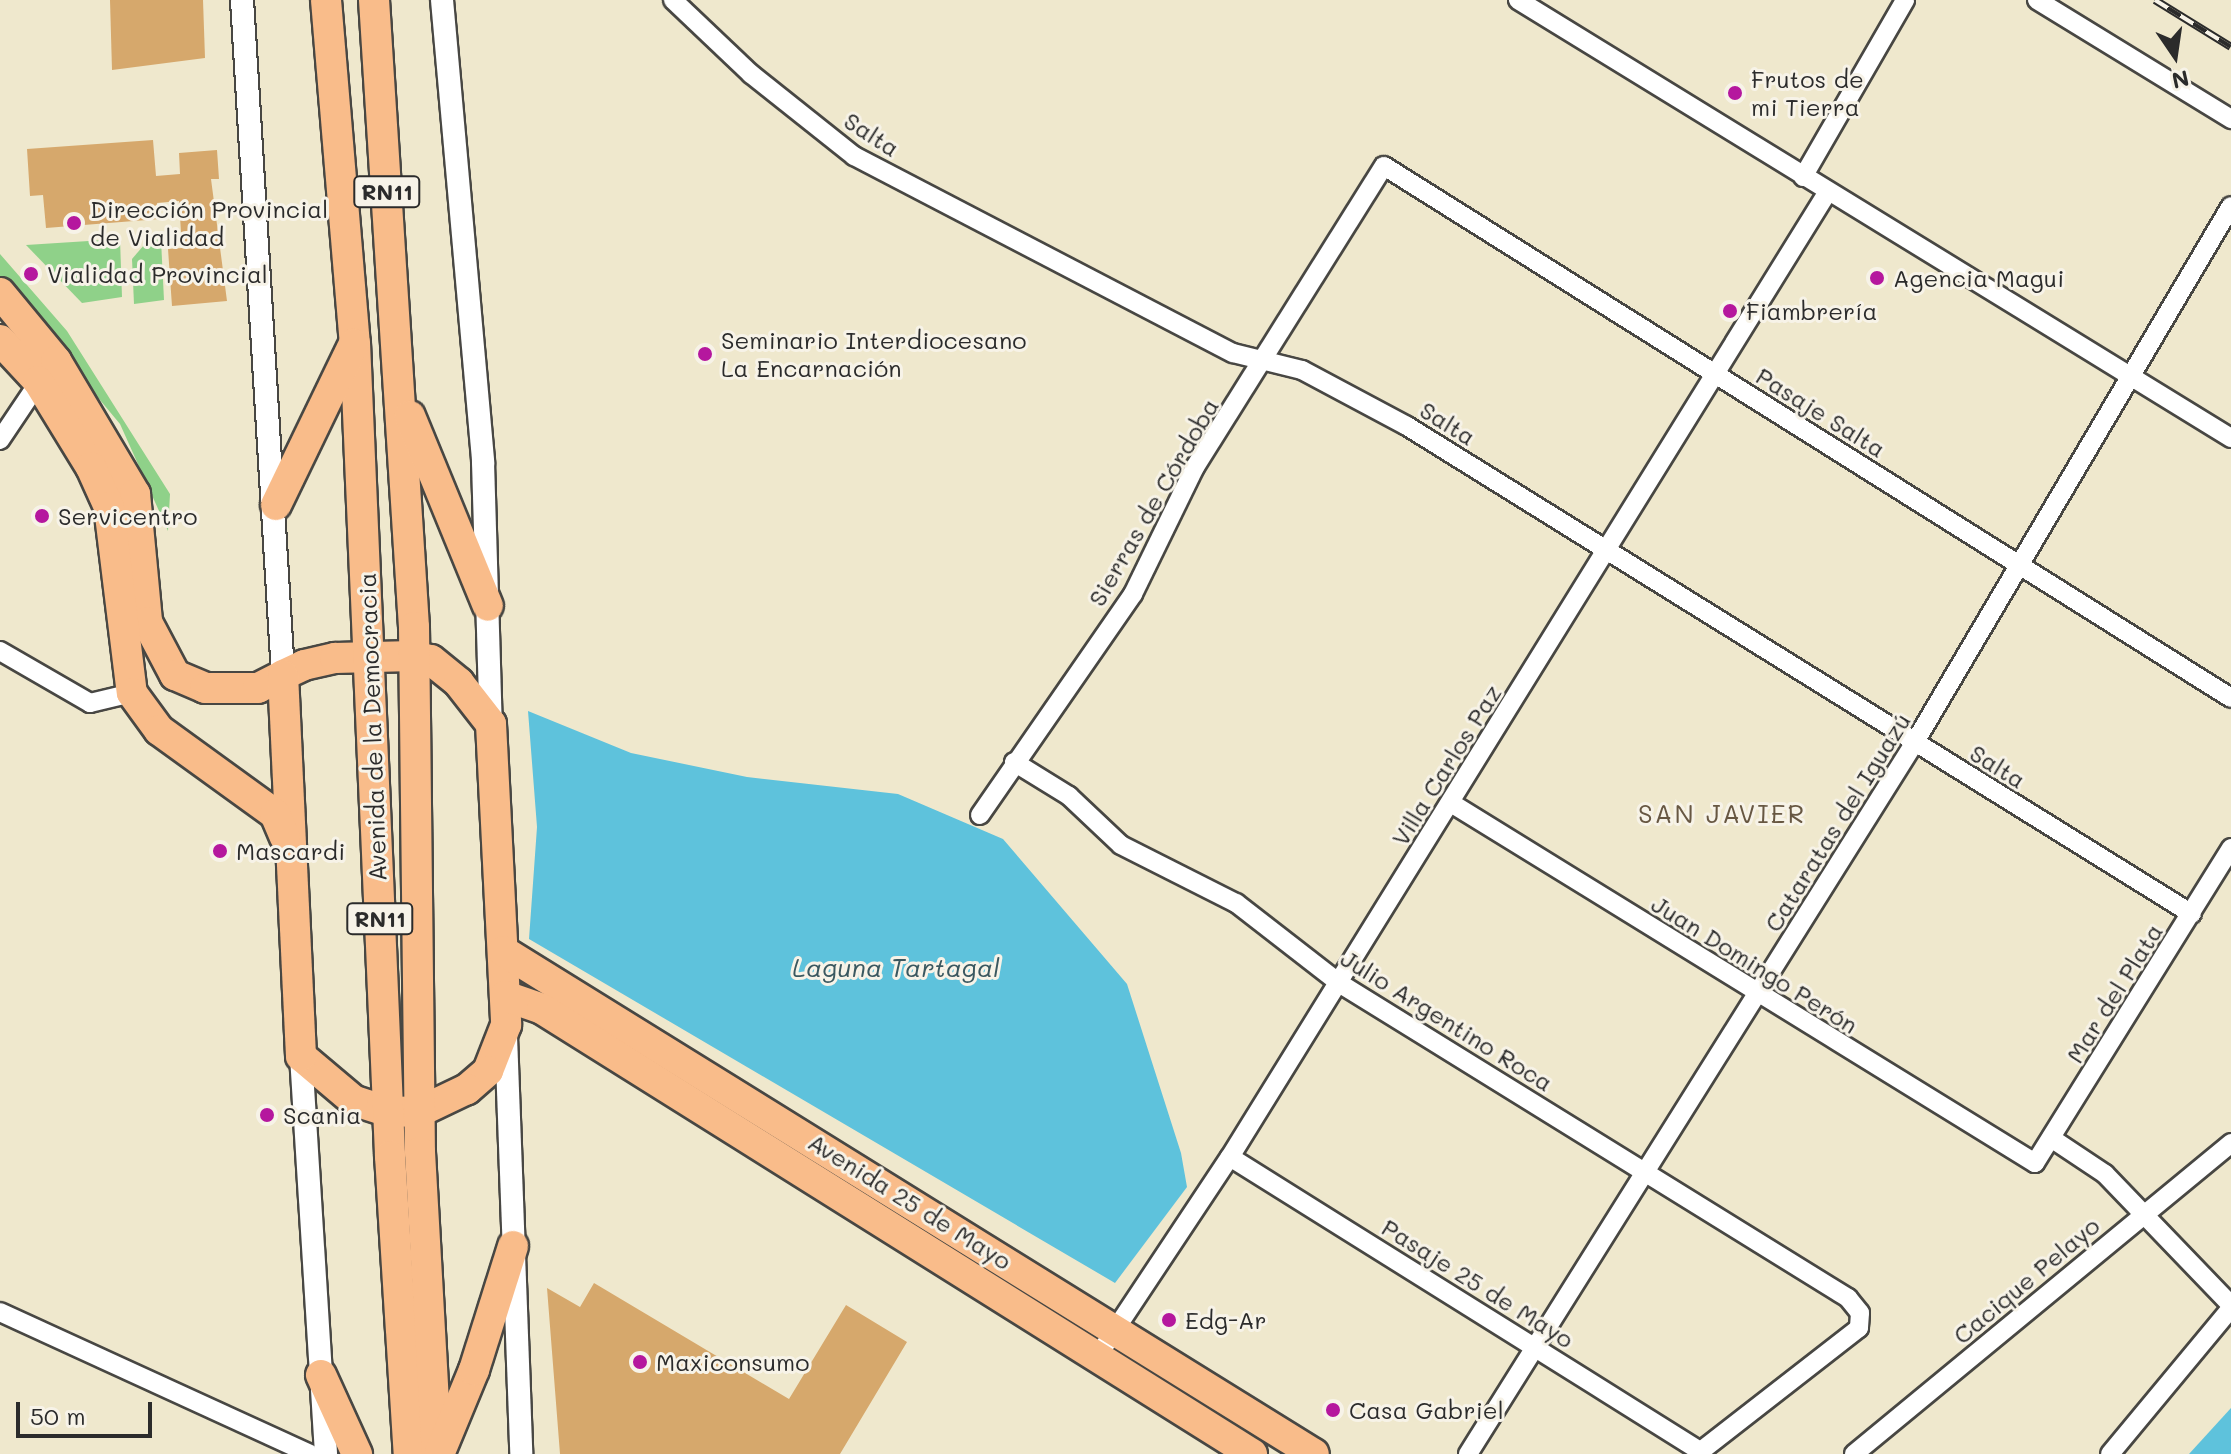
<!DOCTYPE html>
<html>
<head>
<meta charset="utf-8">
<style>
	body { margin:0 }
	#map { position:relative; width:2231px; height:1454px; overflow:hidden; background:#efe8cd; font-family:Mali,sans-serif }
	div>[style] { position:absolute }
	.green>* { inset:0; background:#8fd189 }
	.water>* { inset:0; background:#5ec2dc }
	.building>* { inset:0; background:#d6a86c }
	.roads { filter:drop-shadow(2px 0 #484743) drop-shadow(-2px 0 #484743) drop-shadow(0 2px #484743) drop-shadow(0 -2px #484743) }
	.minor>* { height:18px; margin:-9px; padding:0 9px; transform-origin:9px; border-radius:9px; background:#fff }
	.tertiary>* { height:22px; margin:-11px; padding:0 11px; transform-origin:11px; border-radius:11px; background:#fff }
	.primary>* { height:30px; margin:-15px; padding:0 15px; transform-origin:15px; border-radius:15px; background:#f9bc8a }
	.trunk>* { height:30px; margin:-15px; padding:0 15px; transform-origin:15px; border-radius:15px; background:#f9bc8a }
	.rail>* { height:8px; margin-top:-4px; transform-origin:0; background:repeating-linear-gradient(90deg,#f7f3e8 0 15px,#2b2b2b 0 30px); box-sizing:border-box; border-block:2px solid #2b2b2b }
	.dots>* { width:22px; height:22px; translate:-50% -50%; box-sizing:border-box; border:4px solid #f7f3e8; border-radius:50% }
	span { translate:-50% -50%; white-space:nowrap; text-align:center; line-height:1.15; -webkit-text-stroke:6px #f7f3e8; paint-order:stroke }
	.shield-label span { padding:2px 6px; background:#f7f3e8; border:2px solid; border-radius:6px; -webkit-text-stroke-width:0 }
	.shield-label { font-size:22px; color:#2b2b2b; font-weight:700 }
	.poi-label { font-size:24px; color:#2b2b2b }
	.left { translate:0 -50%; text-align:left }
	.street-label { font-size:24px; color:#2b2b2b }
	.neighbourhood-label { font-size:26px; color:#675742; letter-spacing:2px }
	.water-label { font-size:26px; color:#3a5860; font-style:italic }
	.north { position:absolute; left:2135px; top:16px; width:80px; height:80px; -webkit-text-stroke:6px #f7f3e8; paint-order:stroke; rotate:167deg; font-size:22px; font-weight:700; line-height:32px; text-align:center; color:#2b2b2b }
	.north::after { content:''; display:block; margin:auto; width:28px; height:36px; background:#2b2b2b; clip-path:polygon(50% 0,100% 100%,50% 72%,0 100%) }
	.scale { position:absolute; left:16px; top:1402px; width:136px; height:36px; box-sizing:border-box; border:4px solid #2b2b2b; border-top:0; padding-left:10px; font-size:24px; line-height:28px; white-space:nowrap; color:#2b2b2b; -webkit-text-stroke:6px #f7f3e8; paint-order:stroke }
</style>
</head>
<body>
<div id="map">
	<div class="green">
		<i style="clip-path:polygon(150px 238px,161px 240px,164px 300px,134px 304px,132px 259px)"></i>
		<i style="clip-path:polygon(120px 239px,122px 297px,82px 303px,26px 245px)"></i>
		<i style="clip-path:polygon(0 254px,67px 331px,170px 494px,168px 531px,120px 424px,0 280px)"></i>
	</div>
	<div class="water">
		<i style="clip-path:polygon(528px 711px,631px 753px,747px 777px,898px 794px,1003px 839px,1127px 984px,1181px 1153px,1187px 1187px,1115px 1283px,529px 939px,537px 827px)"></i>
		<i style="clip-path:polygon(2231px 1408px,2231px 1454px,2189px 1454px)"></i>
	</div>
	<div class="building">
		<i style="clip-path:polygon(110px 0,203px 0,205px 58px,112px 70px)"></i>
		<i style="clip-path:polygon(153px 140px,156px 176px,180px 174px,179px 153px,217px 150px,219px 179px,211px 179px,227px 301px,172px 306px,168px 249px,182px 248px,179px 201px,157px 203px,159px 219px,46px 228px,43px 195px,30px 196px,27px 149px)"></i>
		<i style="clip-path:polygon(594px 1283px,789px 1399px,846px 1305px,907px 1342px,840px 1454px,560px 1454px,547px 1288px,580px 1307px)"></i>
	</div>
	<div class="roads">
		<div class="minor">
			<i style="left:673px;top:0;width:108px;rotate:43.5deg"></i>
			<i style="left:751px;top:74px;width:132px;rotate:38.5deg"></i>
			<i style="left:854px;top:156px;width:427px;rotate:27.5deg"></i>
			<i style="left:1233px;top:353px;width:71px;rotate:13.8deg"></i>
			<i style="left:1302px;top:370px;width:119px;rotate:28.1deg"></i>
			<i style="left:1407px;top:426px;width:924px;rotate:31.87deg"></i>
			<i style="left:1518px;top:0;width:837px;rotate:31.56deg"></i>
			<i style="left:2037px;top:0;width:228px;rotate:31.5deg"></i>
			<i style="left:1803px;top:177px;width:204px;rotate:-60deg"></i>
			<i style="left:0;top:440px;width:77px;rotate:-56.1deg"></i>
			<i style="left:0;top:651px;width:104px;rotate:30deg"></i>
			<i style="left:90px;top:703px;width:43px;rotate:-13.4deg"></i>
			<i style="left:1014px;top:762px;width:65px;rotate:31.7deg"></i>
			<i style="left:1069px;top:796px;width:71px;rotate:43.3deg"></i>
			<i style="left:1121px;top:845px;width:129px;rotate:26.8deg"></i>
			<i style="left:1236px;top:903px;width:130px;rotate:37.8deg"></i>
			<i style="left:1339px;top:983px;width:599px;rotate:31.75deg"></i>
			<i style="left:1848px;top:1298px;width:19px;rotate:51deg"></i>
			<i style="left:1860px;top:1313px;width:15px;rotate:94deg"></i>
			<i style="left:1859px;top:1328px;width:205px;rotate:142.1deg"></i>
			<i style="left:1451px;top:803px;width:686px;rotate:31.65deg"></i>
			<i style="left:2035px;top:1163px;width:371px;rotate:-58.1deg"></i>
			<i style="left:980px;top:815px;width:269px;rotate:-55.3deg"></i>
			<i style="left:1133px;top:594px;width:141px;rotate:-64deg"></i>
			<i style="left:1195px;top:467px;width:355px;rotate:-57.9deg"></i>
			<i style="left:1384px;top:166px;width:1000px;rotate:32.13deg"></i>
			<i style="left:2051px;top:1138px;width:65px;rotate:33.7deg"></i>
			<i style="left:2105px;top:1174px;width:182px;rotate:46.1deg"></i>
			<i style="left:1230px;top:1157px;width:554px;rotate:32.03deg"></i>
			<i style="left:0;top:1312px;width:341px;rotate:24.6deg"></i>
			<i style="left:1097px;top:1357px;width:240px;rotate:-56.4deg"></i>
			<i style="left:1230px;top:1157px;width:1134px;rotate:-58.23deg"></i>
			<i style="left:1468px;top:1454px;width:841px;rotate:-57.88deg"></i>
			<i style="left:1915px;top:742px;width:622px;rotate:-59.48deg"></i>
			<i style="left:1854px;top:1454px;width:489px;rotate:-39.5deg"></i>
			<i style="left:2110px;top:1454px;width:190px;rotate:-50.3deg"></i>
		</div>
		<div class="tertiary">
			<i style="left:242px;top:0;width:676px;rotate:86.52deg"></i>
			<i style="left:442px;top:0;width:464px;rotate:84.9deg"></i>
			<i style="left:483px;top:462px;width:262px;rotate:88.3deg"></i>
			<i style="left:506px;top:1036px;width:418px;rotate:87.9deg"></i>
			<i style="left:301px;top:1056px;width:399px;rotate:86.4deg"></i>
		</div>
		<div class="primary">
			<i style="left:0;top:293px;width:88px;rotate:50.5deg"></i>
			<i style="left:56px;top:361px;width:155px;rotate:59.3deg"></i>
			<i style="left:135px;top:494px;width:129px;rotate:84.6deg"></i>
			<i style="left:147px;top:622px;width:60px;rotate:62.2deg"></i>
			<i style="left:175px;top:675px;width:33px;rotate:23deg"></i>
			<i style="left:205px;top:688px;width:53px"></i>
			<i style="left:258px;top:688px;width:28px;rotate:-27deg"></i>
			<i style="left:283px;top:675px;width:23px;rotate:-25deg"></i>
			<i style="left:304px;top:665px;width:32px;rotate:-13deg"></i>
			<i style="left:335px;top:658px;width:78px;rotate:-1.5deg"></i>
			<i style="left:413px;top:656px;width:18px;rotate:13deg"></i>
			<i style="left:431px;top:660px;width:36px;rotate:39deg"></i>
			<i style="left:459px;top:683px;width:52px;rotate:52deg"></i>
			<i style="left:491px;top:724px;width:301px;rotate:87.1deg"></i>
			<i style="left:506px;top:1025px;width:49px;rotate:111.4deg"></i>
			<i style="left:488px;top:1071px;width:28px;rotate:139deg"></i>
			<i style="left:467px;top:1089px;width:51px;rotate:154.4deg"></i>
			<i style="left:421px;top:1111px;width:32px;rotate:178deg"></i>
			<i style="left:389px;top:1112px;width:38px;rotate:-162deg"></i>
			<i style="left:353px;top:1100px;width:68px;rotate:-139.8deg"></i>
			<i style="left:301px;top:1056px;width:381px;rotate:-92.7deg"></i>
			<i style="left:0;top:340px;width:56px;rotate:47.2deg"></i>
			<i style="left:38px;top:381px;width:101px;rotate:58.4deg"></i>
			<i style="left:91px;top:467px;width:44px;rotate:65.8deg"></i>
			<i style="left:109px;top:507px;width:187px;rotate:83deg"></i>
			<i style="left:132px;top:693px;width:46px;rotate:53.9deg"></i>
			<i style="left:159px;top:730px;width:143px;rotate:35.9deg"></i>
			<i style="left:275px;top:814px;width:25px;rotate:67deg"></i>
			<i style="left:503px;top:951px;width:954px;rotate:31.81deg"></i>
			<i style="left:505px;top:996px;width:39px;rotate:19deg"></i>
			<i style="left:542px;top:1009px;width:838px;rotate:32.08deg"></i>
		</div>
		<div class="trunk">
			<i style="left:326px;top:0;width:344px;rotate:85.2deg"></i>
			<i style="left:355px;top:343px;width:814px;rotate:87.53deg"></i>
			<i style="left:390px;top:1156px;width:299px;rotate:86.4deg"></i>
			<i style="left:374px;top:0;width:628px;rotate:86.35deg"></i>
			<i style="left:414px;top:627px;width:525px;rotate:89.35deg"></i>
			<i style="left:420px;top:1152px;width:302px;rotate:86.8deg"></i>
			<i style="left:410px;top:416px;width:205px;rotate:67.7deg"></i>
			<i style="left:276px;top:505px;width:179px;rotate:-64.2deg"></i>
			<i style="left:321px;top:1375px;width:87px;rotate:65.5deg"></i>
			<i style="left:440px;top:1452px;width:89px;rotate:-67.5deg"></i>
			<i style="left:474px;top:1370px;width:130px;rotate:-72.5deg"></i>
		</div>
	</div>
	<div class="rail">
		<i style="left:2155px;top:0;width:89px;rotate:31.7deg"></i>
	</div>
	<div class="dots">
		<i style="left:1735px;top:93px;background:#b5179e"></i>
		<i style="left:74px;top:223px;background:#b5179e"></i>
		<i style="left:31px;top:274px;background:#b5179e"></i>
		<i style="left:1877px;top:278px;background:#b5179e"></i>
		<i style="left:1730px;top:311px;background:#b5179e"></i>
		<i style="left:705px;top:354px;background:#b5179e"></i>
		<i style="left:42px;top:516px;background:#b5179e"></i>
		<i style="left:220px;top:851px;background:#b5179e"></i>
		<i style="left:267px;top:1115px;background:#b5179e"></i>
		<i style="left:1169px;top:1320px;background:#b5179e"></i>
		<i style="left:640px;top:1362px;background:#b5179e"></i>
		<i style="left:1333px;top:1410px;background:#b5179e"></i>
	</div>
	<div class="shield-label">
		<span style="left:387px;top:192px">RN11</span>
		<span style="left:380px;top:919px">RN11</span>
	</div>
	<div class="poi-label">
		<span class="left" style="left:1751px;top:93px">Frutos de<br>mi Tierra</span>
		<span class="left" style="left:90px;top:223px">Dirección Provincial<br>de Vialidad</span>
		<span class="left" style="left:47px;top:274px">Vialidad Provincial</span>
		<span class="left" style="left:1893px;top:278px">Agencia Magui</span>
		<span class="left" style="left:1746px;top:311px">Fiambrería</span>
		<span class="left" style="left:721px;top:354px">Seminario Interdiocesano<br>La Encarnación</span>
		<span class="left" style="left:58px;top:516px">Servicentro</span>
		<span class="left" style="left:236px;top:851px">Mascardi</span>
		<span class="left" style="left:283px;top:1115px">Scania</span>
		<span class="left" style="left:1185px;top:1320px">Edg-Ar</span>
		<span class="left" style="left:656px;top:1362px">Maxiconsumo</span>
		<span class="left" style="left:1349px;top:1410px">Casa Gabriel</span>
	</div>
	<div class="street-label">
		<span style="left:872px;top:134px;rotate:33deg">Salta</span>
		<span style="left:1821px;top:412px;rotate:32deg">Pasaje Salta</span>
		<span style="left:1448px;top:423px;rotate:32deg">Salta</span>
		<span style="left:1153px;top:502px;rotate:-60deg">Sierras de Córdoba</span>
		<span style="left:372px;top:727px;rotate:-92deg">Avenida de la Democracia</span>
		<span style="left:1446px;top:765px;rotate:-58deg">Villa Carlos Paz</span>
		<span style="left:1998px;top:766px;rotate:32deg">Salta</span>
		<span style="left:1837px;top:822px;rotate:-58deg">Cataratas del Iguazú</span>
		<span style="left:1755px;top:964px;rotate:32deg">Juan Domingo Perón</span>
		<span style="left:2114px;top:993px;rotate:-58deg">Mar del Plata</span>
		<span style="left:1447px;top:1020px;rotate:32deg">Julio Argentino Roca</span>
		<span style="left:910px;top:1201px;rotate:32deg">Avenida 25 de Mayo</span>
		<span style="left:2026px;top:1280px;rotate:-40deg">Cacique Pelayo</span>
		<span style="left:1478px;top:1283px;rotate:32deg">Pasaje 25 de Mayo</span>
	</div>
	<div class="neighbourhood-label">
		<span style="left:1722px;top:814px">SAN JAVIER</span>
	</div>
	<div class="water-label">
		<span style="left:896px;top:968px">Laguna Tartagal</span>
	</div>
	<div class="north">N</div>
	<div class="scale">50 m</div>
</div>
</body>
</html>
